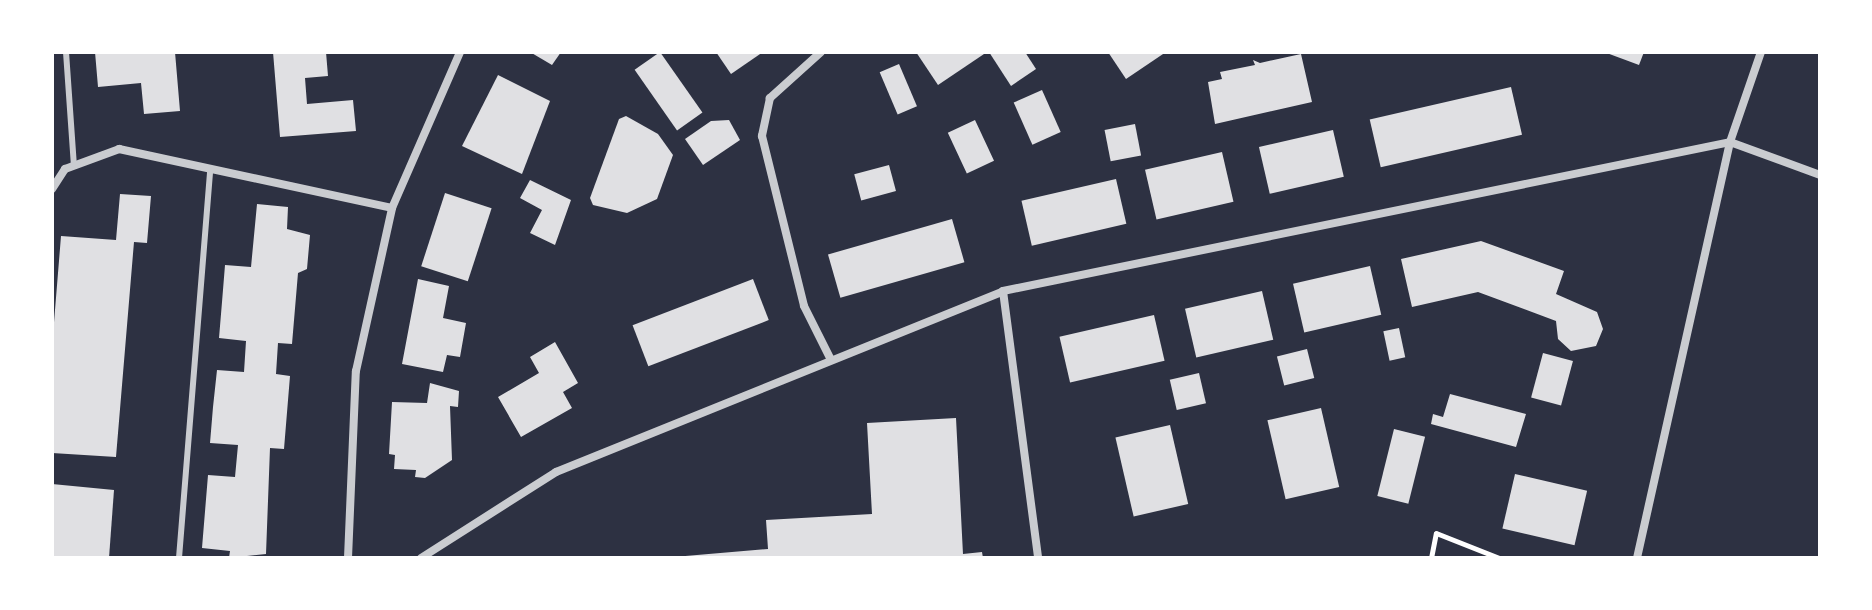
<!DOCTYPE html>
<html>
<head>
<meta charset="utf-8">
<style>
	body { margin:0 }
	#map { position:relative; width:1872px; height:610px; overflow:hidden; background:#2d3142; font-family:Spectral,serif }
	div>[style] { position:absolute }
	.building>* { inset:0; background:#e0e0e3; transform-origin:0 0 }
	.path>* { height:5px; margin:-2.5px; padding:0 2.5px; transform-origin:2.5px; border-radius:2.5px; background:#fff }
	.service>* { height:6px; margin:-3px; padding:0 3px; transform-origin:3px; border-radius:3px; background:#caccd0 }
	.minor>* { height:8px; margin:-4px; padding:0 4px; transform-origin:4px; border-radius:4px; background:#caccd0 }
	span { translate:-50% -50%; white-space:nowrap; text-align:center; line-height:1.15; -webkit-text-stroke:7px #fff; paint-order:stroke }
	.frame { position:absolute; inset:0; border:54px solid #fff; pointer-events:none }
</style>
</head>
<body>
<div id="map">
	<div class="building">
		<i style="clip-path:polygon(95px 52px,175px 52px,180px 111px,144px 114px,141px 83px,98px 87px)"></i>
		<i style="clip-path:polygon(273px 52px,326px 52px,328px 76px,305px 78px,307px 104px,353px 100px,356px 131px,280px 137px)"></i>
		<i style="clip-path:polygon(530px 52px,561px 52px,552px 65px)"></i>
		<i style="left:660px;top:52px;width:74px;height:31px;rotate:55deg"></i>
		<i style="clip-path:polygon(716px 52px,763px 52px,731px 74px)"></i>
		<i style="clip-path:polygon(916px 52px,987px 52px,938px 85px)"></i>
		<i style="clip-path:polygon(989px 52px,1025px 52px,1036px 69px,1011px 86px)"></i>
		<i style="clip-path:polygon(1108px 52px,1166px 52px,1126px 79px)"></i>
		<i style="clip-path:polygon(1604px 52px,1644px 52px,1639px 65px)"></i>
		<i style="clip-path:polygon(1301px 54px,1312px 102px,1215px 124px,1208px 82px,1222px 79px,1220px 72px,1255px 65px,1253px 60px,1260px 63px)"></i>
		<i style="left:899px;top:64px;width:46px;height:21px;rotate:67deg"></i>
		<i style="clip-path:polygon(498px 75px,550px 101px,522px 174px,462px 146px)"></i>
		<i style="left:1511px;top:87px;width:49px;height:145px;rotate:77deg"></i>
		<i style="left:1042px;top:90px;width:46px;height:31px;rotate:66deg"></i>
		<i style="clip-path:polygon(626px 116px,658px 134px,673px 155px,657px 199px,627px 213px,593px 205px,590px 198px,619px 119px)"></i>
		<i style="clip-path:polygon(729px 120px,740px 140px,703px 165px,685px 139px,711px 121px)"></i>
		<i style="left:975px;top:120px;width:45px;height:30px;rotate:65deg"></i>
		<i style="left:1135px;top:124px;width:32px;height:31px;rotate:79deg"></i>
		<i style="left:1333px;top:130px;width:48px;height:76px;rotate:77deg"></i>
		<i style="left:1222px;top:152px;width:51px;height:79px;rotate:77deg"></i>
		<i style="left:889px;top:165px;width:27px;height:36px;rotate:75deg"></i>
		<i style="left:1116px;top:179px;width:46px;height:97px;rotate:77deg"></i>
		<i style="clip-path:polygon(530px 180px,571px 200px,555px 245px,530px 233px,542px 210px,520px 198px)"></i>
		<i style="left:445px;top:193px;width:49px;height:77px;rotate:18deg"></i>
		<i style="clip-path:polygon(120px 194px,151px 196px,147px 243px,134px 242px,116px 457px,52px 453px,52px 347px,61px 236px,116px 240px)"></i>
		<i style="clip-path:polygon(257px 204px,288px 207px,287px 229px,310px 235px,307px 269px,298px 273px,292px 344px,278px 343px,276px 374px,290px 376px,284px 449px,270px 448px,266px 554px,229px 558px,230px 551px,202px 548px,208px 475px,235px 477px,238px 445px,210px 443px,213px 407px,217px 370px,244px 372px,246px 341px,219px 338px,222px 302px,225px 265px,251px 267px)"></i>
		<i style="left:952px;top:219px;width:45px;height:129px;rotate:74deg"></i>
		<i style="clip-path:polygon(1481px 241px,1564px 271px,1556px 294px,1597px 312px,1603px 329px,1596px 346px,1571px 351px,1558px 339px,1556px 321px,1478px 292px,1412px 307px,1401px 259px)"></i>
		<i style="left:1370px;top:266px;width:50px;height:79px;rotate:77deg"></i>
		<i style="clip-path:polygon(418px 279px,449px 286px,443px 318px,466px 323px,460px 357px,447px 355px,443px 372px,402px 364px)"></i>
		<i style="left:753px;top:279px;width:44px;height:129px;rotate:69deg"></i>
		<i style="left:1262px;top:291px;width:50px;height:79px;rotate:77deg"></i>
		<i style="left:1154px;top:315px;width:47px;height:97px;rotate:77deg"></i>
		<i style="left:1399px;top:328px;width:30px;height:16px;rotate:78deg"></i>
		<i style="clip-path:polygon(555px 342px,578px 383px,563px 392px,572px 408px,521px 437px,498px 397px,539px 373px,530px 357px)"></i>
		<i style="left:1307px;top:349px;width:30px;height:31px;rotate:76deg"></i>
		<i style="left:1543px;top:353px;width:31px;height:46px;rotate:15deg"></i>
		<i style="left:1199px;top:373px;width:31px;height:30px;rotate:77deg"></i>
		<i style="clip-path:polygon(430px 383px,459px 391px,458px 407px,450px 406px,452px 460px,425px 478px,415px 477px,416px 470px,394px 469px,395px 455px,389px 454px,392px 402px,427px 403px)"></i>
		<i style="clip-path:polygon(1450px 394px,1526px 414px,1516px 447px,1431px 424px,1433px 414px,1443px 417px)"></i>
		<i style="left:1321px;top:408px;width:81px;height:55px;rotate:77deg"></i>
		<i style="clip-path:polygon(956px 418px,963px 554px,982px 552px,983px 558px,662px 558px,768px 549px,766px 520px,872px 514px,867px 423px)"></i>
		<i style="left:1170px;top:425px;width:81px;height:56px;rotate:77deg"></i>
		<i style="left:1394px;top:429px;width:32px;height:69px;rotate:14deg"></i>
		<i style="left:1515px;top:474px;width:74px;height:56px;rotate:13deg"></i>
		<i style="clip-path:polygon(52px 484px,114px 490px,109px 558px,52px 558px)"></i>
	</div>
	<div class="path">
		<i style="left:1431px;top:558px;width:25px;rotate:-79deg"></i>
		<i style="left:1436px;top:533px;width:68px;rotate:21.6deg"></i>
	</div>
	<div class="service">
		<i style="left:66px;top:52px;width:114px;rotate:86deg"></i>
		<i style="left:179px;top:558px;width:390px;rotate:-85.4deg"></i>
	</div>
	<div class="minor">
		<i style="left:821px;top:52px;width:69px;rotate:138deg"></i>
		<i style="left:770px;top:98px;width:39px;rotate:102deg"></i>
		<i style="left:762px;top:136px;width:175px;rotate:76.1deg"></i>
		<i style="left:804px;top:306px;width:58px;rotate:63.4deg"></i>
		<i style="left:52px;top:189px;width:24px;rotate:-57deg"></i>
		<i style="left:65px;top:169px;width:58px;rotate:-20.3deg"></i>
		<i style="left:119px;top:149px;width:279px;rotate:12.2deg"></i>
		<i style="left:1003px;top:291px;width:269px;rotate:82.5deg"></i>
		<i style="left:348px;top:558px;width:187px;rotate:-87.6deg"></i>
		<i style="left:356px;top:371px;width:167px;rotate:-77.5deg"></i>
		<i style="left:392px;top:208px;width:170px;rotate:-66.4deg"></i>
		<i style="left:421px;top:558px;width:160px;rotate:-32.5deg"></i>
		<i style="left:556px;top:472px;width:482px;rotate:-22deg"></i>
		<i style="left:1003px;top:291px;width:742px;rotate:-11.58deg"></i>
		<i style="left:1730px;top:142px;width:96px;rotate:20.1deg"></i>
		<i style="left:1637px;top:558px;width:426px;rotate:-77.4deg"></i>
		<i style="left:1730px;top:142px;width:95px;rotate:-71deg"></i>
	</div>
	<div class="frame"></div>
</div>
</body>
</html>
